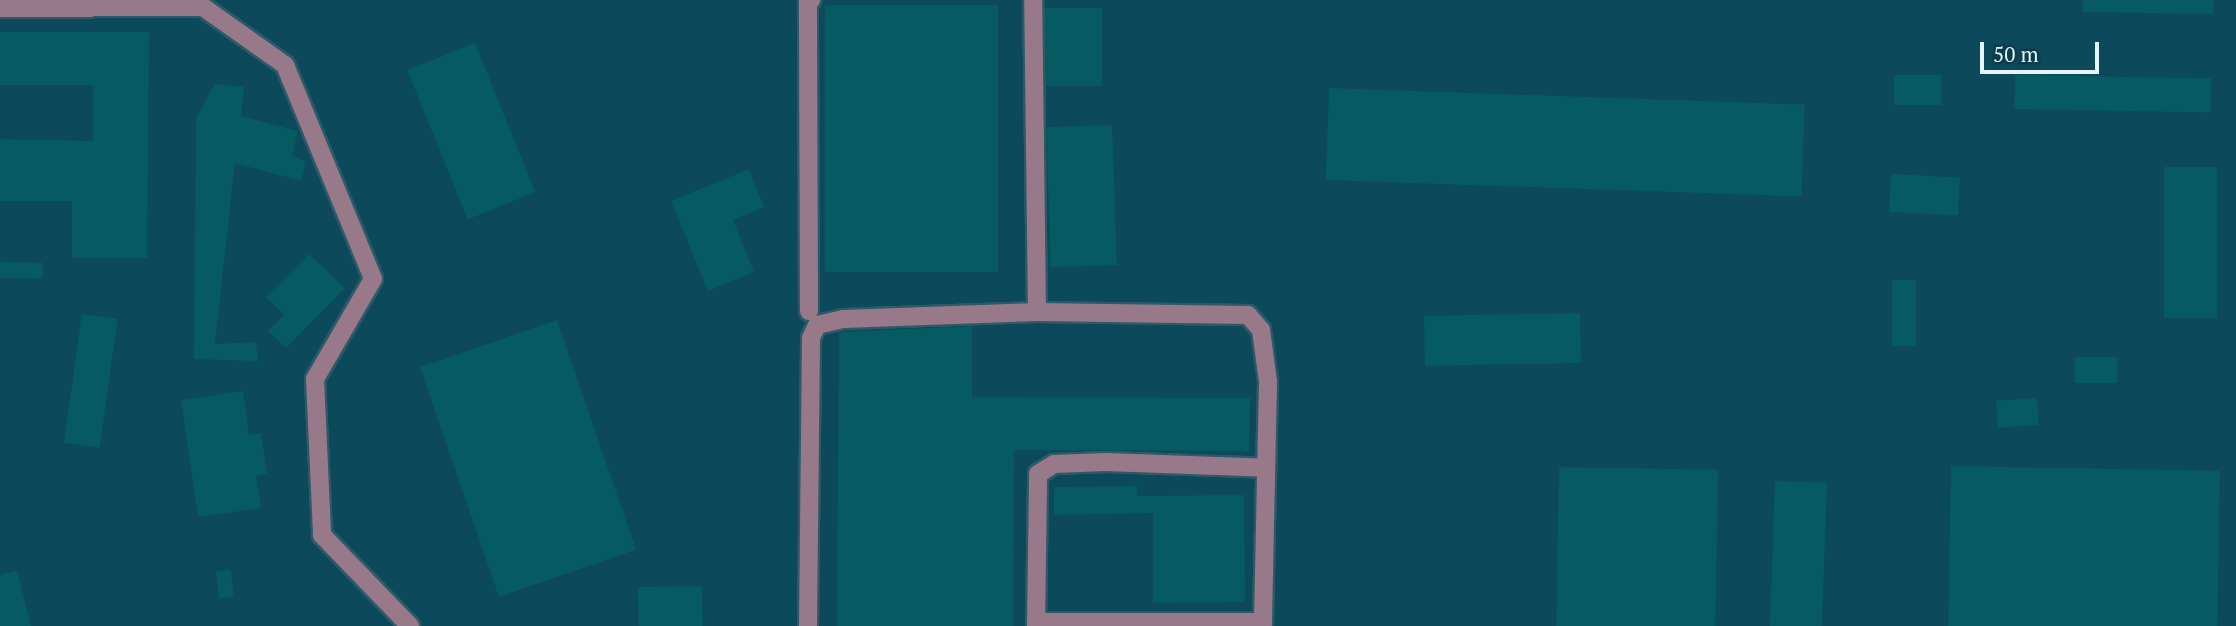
<!DOCTYPE html>
<html>
<head>
<meta charset="utf-8">
<style>
	body { margin:0 }
	#map { position:relative; width:2236px; height:626px; overflow:hidden; background:#0a3c4c; font-family:"PT Serif",serif }
	div>[style] { position:absolute }
	.built>* { inset:0; background:#0c495b; transform-origin:0 0 }
	.building>* { inset:0; background:#065a62; transform-origin:0 0 }
	.roads { filter:drop-shadow(2px 0 #2d5a68) drop-shadow(-2px 0 #2d5a68) drop-shadow(0 2px #2d5a68) drop-shadow(0 -2px #2d5a68) }
	.minor>* { height:18px; margin:-9px; padding:0 9px; transform-origin:9px; border-radius:9px; background:#977989 }
	span { translate:-50% -50%; white-space:nowrap; text-align:center; line-height:1.15; -webkit-text-stroke:6px #0a3c4c; paint-order:stroke }
	.scale { position:absolute; left:1980px; top:42px; width:119px; height:32px; box-sizing:border-box; border:4px solid #e3f5fd; border-top:0; padding-left:9px; font-size:21px; line-height:24px; white-space:nowrap; color:#e3f5fd; -webkit-text-stroke:5px #0a3c4c; paint-order:stroke }
</style>
</head>
<body>
<div id="map">
	<div class="built">
		<i style="left:0;top:0;width:2236px;height:626px"></i>
	</div>
	<div class="building">
		<i style="clip-path:polygon(2083px 0,2214px 0,2213px 14px,2083px 12px)"></i>
		<i style="left:998px;top:5px;width:267px;height:173px;rotate:90deg"></i>
		<i style="left:1044px;top:8px;width:58px;height:78px"></i>
		<i style="clip-path:polygon(0 32px,149px 32px,147px 258px,72px 258px,72px 201px,0 201px,0 139px,93px 141px,93px 85px,0 85px)"></i>
		<i style="left:475px;top:43px;width:161px;height:73px;rotate:68deg"></i>
		<i style="left:1941px;top:75px;width:30px;height:47px;rotate:90deg"></i>
		<i style="left:2015px;top:75px;width:196px;height:34px;rotate:1deg"></i>
		<i style="clip-path:polygon(215px 84px,244px 87px,241px 116px,298px 131px,292px 156px,306px 161px,301px 181px,235px 163px,215px 344px,256px 342px,258px 361px,194px 359px,196px 118px)"></i>
		<i style="left:1329px;top:88px;width:476px;height:92px;rotate:2deg"></i>
		<i style="left:1112px;top:125px;width:140px;height:66px;rotate:88deg"></i>
		<i style="left:2164px;top:167px;width:53px;height:151px"></i>
		<i style="clip-path:polygon(749px 169px,764px 207px,733px 220px,754px 272px,708px 291px,671px 201px)"></i>
		<i style="left:1891px;top:174px;width:69px;height:38px;rotate:3deg"></i>
		<i style="clip-path:polygon(309px 254px,345px 288px,286px 348px,268px 331px,284px 315px,266px 297px)"></i>
		<i style="left:0;top:262px;width:43px;height:16px;rotate:1deg"></i>
		<i style="left:1892px;top:280px;width:24px;height:66px"></i>
		<i style="left:1580px;top:313px;width:50px;height:156px;rotate:89deg"></i>
		<i style="left:82px;top:314px;width:36px;height:130px;rotate:8deg"></i>
		<i style="left:557px;top:320px;width:243px;height:145px;rotate:71deg"></i>
		<i style="clip-path:polygon(972px 326px,972px 397px,1250px 398px,1249px 451px,1014px 450px,1013px 626px,837px 626px,839px 332px)"></i>
		<i style="left:2075px;top:357px;width:42px;height:26px"></i>
		<i style="clip-path:polygon(243px 391px,249px 435px,261px 433px,267px 474px,256px 476px,261px 508px,198px 517px,181px 400px)"></i>
		<i style="left:2037px;top:398px;width:27px;height:41px;rotate:86deg"></i>
		<i style="left:1951px;top:466px;width:269px;height:160px;rotate:1deg"></i>
		<i style="left:1559px;top:467px;width:159px;height:159px;rotate:1deg"></i>
		<i style="left:1775px;top:481px;width:52px;height:145px;rotate:2deg"></i>
		<i style="clip-path:polygon(1137px 486px,1137px 496px,1244px 495px,1245px 602px,1153px 603px,1153px 513px,1054px 515px,1054px 487px)"></i>
		<i style="clip-path:polygon(17px 570px,31px 626px,0 626px,0 575px)"></i>
		<i style="left:231px;top:570px;width:27px;height:15px;rotate:84deg"></i>
		<i style="left:702px;top:586px;width:40px;height:64px;rotate:89deg"></i>
	</div>
	<div class="roads">
		<div class="minor">
			<i style="left:0;top:8px;width:203px;rotate:-0.3deg"></i>
			<i style="left:203px;top:7px;width:100px;rotate:35.3deg"></i>
			<i style="left:285px;top:65px;width:231px;rotate:67.6deg"></i>
			<i style="left:373px;top:279px;width:116px;rotate:120.1deg"></i>
			<i style="left:315px;top:379px;width:156px;rotate:87.4deg"></i>
			<i style="left:322px;top:535px;width:127px;rotate:46deg"></i>
			<i style="left:809px;top:311px;width:309px;rotate:-90.2deg"></i>
			<i style="left:808px;top:2px;width:4px;rotate:-34deg"></i>
			<i style="left:1037px;top:312px;width:211px;rotate:0.8deg"></i>
			<i style="left:1248px;top:315px;width:20px;rotate:49deg"></i>
			<i style="left:1261px;top:330px;width:52px;rotate:82.3deg"></i>
			<i style="left:1268px;top:382px;width:244px;rotate:91.2deg"></i>
			<i style="left:1036px;top:622px;width:227px"></i>
			<i style="left:808px;top:626px;width:288px;rotate:-89.4deg"></i>
			<i style="left:811px;top:338px;width:14px;rotate:-65deg"></i>
			<i style="left:817px;top:325px;width:27px;rotate:-13deg"></i>
			<i style="left:843px;top:319px;width:194px;rotate:-2.1deg"></i>
			<i style="left:1037px;top:312px;width:312px;rotate:-90.7deg"></i>
			<i style="left:1036px;top:626px;width:152px;rotate:-89.2deg"></i>
			<i style="left:1038px;top:474px;width:19px;rotate:-32deg"></i>
			<i style="left:1054px;top:464px;width:52px;rotate:-2.2deg"></i>
			<i style="left:1106px;top:462px;width:160px;rotate:2.1deg"></i>
		</div>
	</div>
	<div class="scale">50 m</div>
</div>
</body>
</html>
